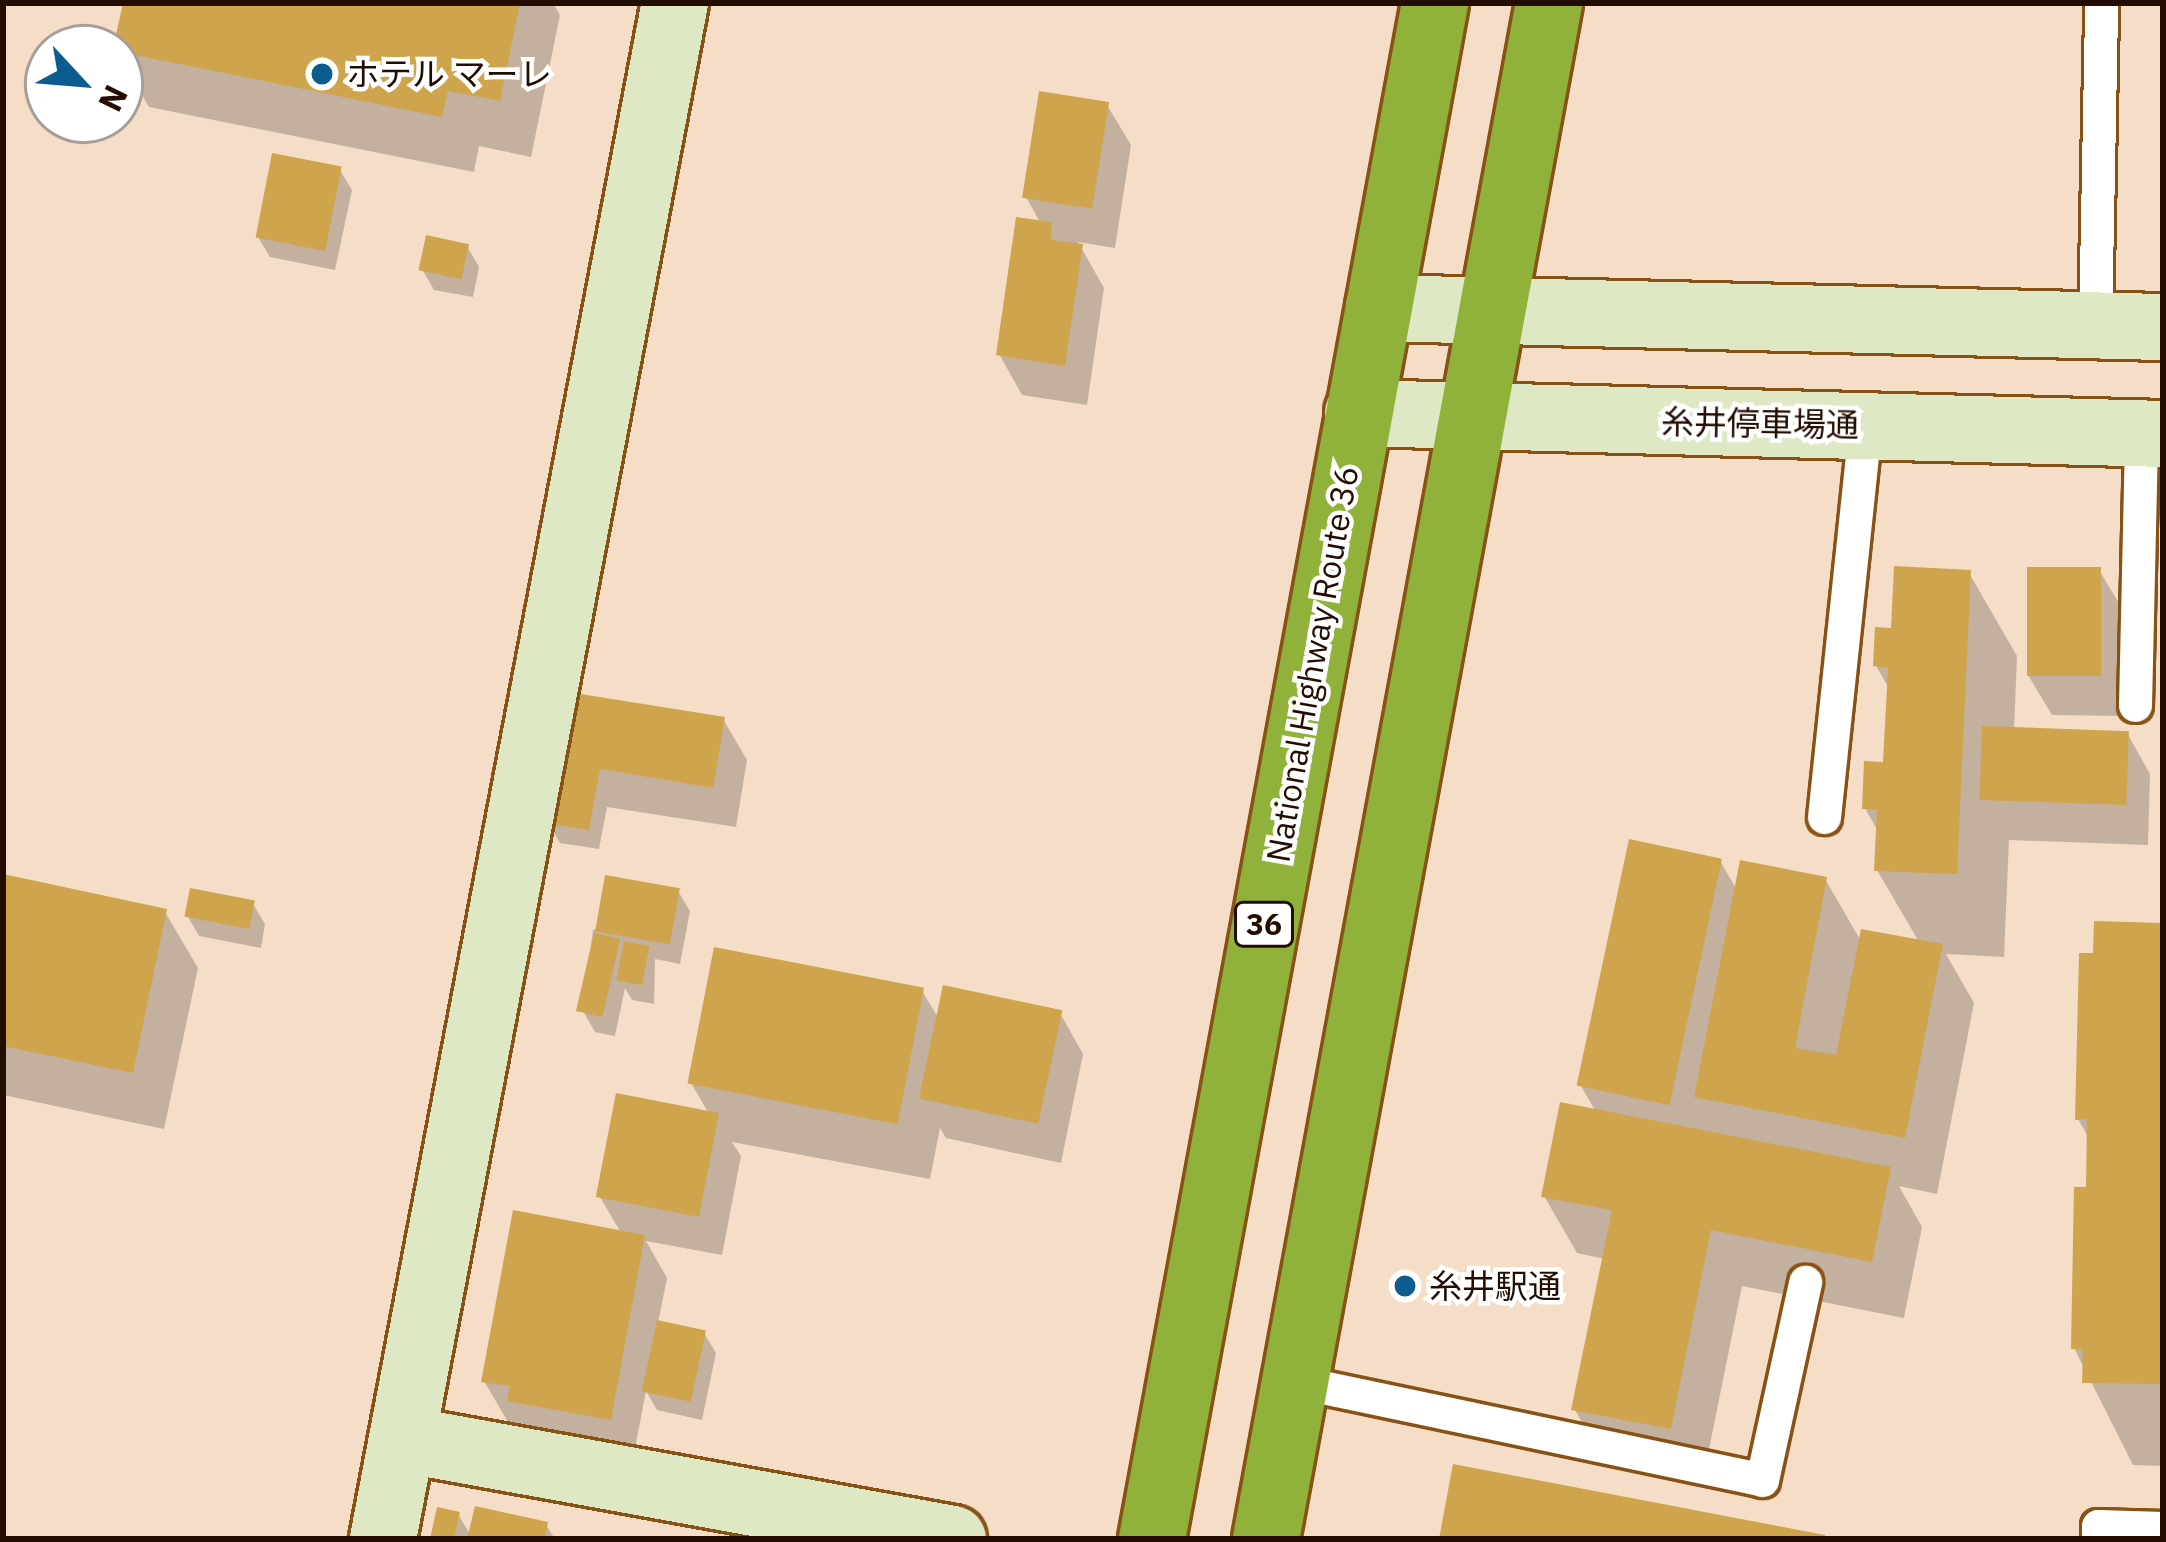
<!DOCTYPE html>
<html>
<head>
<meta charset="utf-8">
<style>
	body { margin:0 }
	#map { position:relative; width:2166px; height:1542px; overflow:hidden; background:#f6ddc7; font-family:"IBM Plex Sans","Noto Sans JP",sans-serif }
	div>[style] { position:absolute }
	.shadow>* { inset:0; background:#0003 }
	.building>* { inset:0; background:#cea54c; transform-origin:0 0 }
	.roads { filter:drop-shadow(3px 0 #885215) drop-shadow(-3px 0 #885215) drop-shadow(0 3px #885215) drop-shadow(0 -3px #885215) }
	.lane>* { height:33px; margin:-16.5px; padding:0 16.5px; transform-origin:16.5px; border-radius:16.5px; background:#fff }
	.secondary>* { height:66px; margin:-33px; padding:0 33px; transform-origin:33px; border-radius:33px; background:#dee8c4 }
	.highway>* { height:66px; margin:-33px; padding:0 33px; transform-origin:33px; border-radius:33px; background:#90b23a }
	.dots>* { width:33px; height:33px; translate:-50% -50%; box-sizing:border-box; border:6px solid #fff; border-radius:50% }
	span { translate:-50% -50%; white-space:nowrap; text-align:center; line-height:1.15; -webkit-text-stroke:9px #fff; paint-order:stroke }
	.shield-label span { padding:3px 9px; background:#fff; border:3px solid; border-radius:9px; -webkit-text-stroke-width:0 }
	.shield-label { font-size:30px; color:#220d00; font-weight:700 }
	.poi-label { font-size:33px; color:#220d00 }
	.left { translate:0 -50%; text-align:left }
	.street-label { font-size:33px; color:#220d00 }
	.frame { position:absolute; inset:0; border:6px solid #220d00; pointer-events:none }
	.north { position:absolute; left:24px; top:24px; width:120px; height:120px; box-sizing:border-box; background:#fff; border:3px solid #a79e99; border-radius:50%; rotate:116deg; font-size:33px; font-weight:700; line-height:48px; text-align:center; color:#220d00 }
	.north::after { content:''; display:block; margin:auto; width:42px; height:54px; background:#0c5c8f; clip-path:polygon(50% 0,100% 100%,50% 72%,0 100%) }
</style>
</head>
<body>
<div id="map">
	<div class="shadow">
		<i style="clip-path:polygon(126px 3px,553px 3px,560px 15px,531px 157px,479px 146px,474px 172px,149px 107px,120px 57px)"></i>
		<i style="clip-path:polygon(1107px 105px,1131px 145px,1115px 248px,1078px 242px,1104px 288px,1087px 405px,1022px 395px,999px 354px,1041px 224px,1026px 197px)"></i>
		<i style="clip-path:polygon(340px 170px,352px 190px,335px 270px,270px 257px,258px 237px)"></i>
		<i style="clip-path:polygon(467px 246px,479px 267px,473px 297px,434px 290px,422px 269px)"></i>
		<i style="clip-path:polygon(2099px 570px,2123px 610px,2121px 716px,2052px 715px,2028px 675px)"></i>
		<i style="clip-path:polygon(1969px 573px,2017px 656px,2014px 730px,2127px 733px,2150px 774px,2148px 845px,2009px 840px,2004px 957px,1946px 954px,1974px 1003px,1937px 1194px,1899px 1186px,1922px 1227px,1904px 1318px,1742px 1286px,1702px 1484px,1607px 1466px,1575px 1410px,1605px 1259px,1577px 1253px,1544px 1196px,1596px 1112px,1581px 1086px,1720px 861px,1737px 890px,1825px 879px,1861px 941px,1919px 942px,1877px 870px,1879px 833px,1865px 808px,1886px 765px,1890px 690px,1876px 666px,1894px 631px)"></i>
		<i style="clip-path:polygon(570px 695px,723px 719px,747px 760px,736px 827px,607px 807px,599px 849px,560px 843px,548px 822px)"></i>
		<i style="clip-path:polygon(3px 877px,165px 912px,198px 968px,164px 1129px,3px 1095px)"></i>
		<i style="clip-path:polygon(678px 891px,690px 911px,680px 964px,655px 959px,654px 1004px,632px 1000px,625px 988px,615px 1036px,595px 1032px,583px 1011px,593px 930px)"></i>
		<i style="clip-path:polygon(253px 904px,265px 924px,261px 948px,199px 936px,187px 915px)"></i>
		<i style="clip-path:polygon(2163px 926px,2163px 1466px,2133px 1465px,2074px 1348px,2090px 1140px,2078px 1119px,2096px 956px)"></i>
		<i style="clip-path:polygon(922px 991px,939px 1019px,1060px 1013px,1083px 1054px,1061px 1163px,946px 1138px,940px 1128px,930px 1179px,732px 1142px,741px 1156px,722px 1255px,646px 1241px,667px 1278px,658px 1323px,704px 1333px,716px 1353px,702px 1420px,657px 1410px,646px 1391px,633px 1459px,534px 1441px,524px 1424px,508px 1422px,484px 1381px,621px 1233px,600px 1197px,709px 1114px,691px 1083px)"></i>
		<i style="clip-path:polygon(458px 1514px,471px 1536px,546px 1525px,555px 1539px,433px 1539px)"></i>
	</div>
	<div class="building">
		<i style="clip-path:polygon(123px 3px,520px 3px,500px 101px,448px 91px,442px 117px,120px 52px,113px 48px)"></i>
		<i style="left:1039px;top:91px;width:71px;height:108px;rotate:9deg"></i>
		<i style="left:272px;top:153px;width:71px;height:86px;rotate:11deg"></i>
		<i style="clip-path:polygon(1016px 217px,1052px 222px,1051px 240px,1083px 244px,1065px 366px,996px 355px)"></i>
		<i style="left:426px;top:235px;width:44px;height:36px;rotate:12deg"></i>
		<i style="clip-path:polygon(1894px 566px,1971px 570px,1957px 874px,1874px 871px,1877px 809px,1862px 809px,1864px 761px,1883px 762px,1888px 668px,1873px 666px,1875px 627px,1891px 628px)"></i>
		<i style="left:2027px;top:567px;width:74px;height:109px"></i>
		<i style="clip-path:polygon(568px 692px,725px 717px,713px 788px,600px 769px,589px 830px,545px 823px)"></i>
		<i style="left:1982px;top:726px;width:147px;height:74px;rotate:2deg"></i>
		<i style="left:1629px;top:839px;width:95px;height:252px;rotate:12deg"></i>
		<i style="clip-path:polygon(1740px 860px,1827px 877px,1795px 1048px,1836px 1055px,1861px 929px,1943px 944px,1905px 1138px,1694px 1097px)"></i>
		<i style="clip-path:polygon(3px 874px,167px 909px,133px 1073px,3px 1046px)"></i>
		<i style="left:605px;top:875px;width:76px;height:57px;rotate:10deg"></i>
		<i style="left:190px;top:888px;width:66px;height:29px;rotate:11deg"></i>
		<i style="clip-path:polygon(2094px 921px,2163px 923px,2163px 1384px,2082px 1383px,2083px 1349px,2071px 1349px,2074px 1187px,2086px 1187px,2087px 1119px,2075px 1120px,2079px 953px,2093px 953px)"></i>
		<i style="left:594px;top:933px;width:27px;height:80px;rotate:13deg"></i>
		<i style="left:624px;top:941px;width:26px;height:40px;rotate:11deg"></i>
		<i style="left:714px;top:947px;width:214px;height:139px;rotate:11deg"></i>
		<i style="left:943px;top:985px;width:122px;height:116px;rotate:12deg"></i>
		<i style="left:616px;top:1093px;width:105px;height:106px;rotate:11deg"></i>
		<i style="clip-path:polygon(1560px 1102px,1891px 1167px,1872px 1262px,1711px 1230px,1671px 1429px,1571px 1410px,1612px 1210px,1541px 1197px)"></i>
		<i style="clip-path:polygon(513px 1210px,645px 1235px,611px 1420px,507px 1401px,510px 1386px,481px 1382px)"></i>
		<i style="left:657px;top:1320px;width:50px;height:73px;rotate:12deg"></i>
		<i style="clip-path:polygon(1453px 1464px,1825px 1535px,1824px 1539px,1439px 1539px)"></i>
		<i style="clip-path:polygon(475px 1506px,548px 1522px,545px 1539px,467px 1539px)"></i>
		<i style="clip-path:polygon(437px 1507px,460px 1512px,454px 1539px,430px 1539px)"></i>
	</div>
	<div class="roads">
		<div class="lane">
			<i style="left:2095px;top:325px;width:322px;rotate:-88.9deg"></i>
			<i style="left:2135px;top:705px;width:272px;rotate:-88.7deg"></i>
			<i style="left:1824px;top:817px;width:394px;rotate:-84deg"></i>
			<i style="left:1294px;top:1381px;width:478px;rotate:11.9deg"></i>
			<i style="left:1762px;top:1480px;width:203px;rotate:-77.7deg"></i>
			<i style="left:2098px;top:1539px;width:13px;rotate:-90deg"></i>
			<i style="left:2098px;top:1526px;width:65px;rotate:1.8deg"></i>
		</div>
		<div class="secondary">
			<i style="left:1379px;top:308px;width:784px;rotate:1.39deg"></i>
			<i style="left:1358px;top:413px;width:805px;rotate:1.49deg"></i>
			<i style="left:402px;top:1439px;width:560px;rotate:10.29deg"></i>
			<i style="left:383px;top:1539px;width:1564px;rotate:-79.24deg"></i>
		</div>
		<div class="highway">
			<i style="left:1152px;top:1539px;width:1562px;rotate:-79.56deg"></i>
			<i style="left:1266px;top:1539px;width:1562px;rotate:-79.56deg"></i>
		</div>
	</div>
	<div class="dots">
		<i style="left:322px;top:74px;background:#0c5c8f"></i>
		<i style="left:1405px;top:1286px;background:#0c5c8f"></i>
	</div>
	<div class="shield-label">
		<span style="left:1264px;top:924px">36</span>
	</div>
	<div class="poi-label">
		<span class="left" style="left:346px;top:74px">ホテル マーレ</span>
		<span class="left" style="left:1429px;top:1286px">糸井駅通</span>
	</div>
	<div class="street-label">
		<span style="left:1760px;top:423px;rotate:1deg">糸井停車場通</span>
		<span style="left:1312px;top:664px;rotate:-80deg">National Highway Route 36</span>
	</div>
	<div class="frame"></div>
	<div class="north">N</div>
</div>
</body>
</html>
